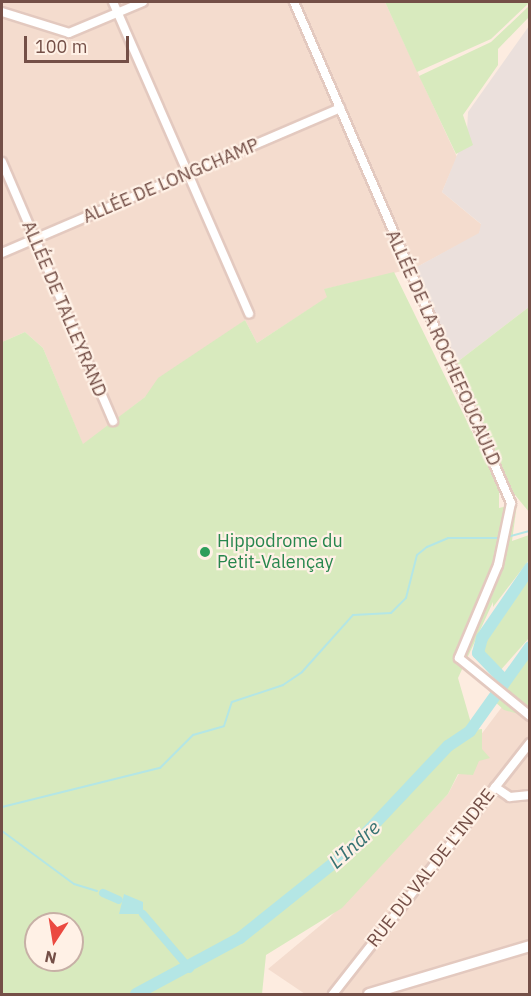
<!DOCTYPE html>
<html>
<head>
<meta charset="utf-8">
<style>
	body { margin:0 }
	#map { position:relative; width:531px; height:996px; overflow:hidden; background:#fdece0; font-family:"IBM Plex Sans",sans-serif }
	div>[style] { position:absolute }
	.residential>* { inset:0; background:#f4dcce }
	.industrial>* { inset:0; background:#ebe0dc }
	.green>* { inset:0; background:#d8eabe }
	.water>* { inset:0; background:#b4e6e5 }
	.stream>* { height:2px; margin:-1px; padding:0 1px; transform-origin:1px; border-radius:1px; background:#b4e6e5 }
	.canal>* { height:8px; margin:-4px; padding:0 4px; transform-origin:4px; border-radius:4px; background:#b4e6e5 }
	.river>* { height:12px; margin:-6px; padding:0 6px; transform-origin:6px; border-radius:6px; background:#b4e6e5 }
	.roads { filter:drop-shadow(2px 0 #e3c9bf) drop-shadow(-2px 0 #e3c9bf) drop-shadow(0 2px #e3c9bf) drop-shadow(0 -2px #e3c9bf) }
	.minor>* { height:8px; margin:-4px; padding:0 4px; transform-origin:4px; border-radius:4px; background:#fff }
	.tertiary>* { height:10px; margin:-5px; padding:0 5px; transform-origin:5px; border-radius:5px; background:#fff }
	.dots>* { width:16px; height:16px; translate:-50% -50%; box-sizing:border-box; border:3px solid #fff1e6; border-radius:50% }
	span { translate:-50% -50%; white-space:nowrap; text-align:center; line-height:1.15; -webkit-text-stroke:4.5px #fff1e6; paint-order:stroke }
	.street-label { font-size:18px; color:#744f47 }
	.leisure-label { font-size:18px; color:#27864d }
	.left { translate:0 -50%; text-align:left }
	.water-label { font-size:20px; color:#387373; font-style:italic }
	.frame { position:absolute; inset:0; border:3px solid #744f47; pointer-events:none }
	.north { position:absolute; left:24px; top:912px; width:60px; height:60px; box-sizing:border-box; background:#fff1e6; border:2px solid #c7b0a6; border-radius:50%; rotate:192deg; font-size:16px; font-weight:700; line-height:24px; text-align:center; color:#744f47 }
	.north::after { content:''; display:block; margin:auto; width:21px; height:27px; background:#eb4940; clip-path:polygon(50% 0,100% 100%,50% 72%,0 100%) }
	.scale { position:absolute; left:24px; top:36px; width:105px; height:27px; box-sizing:border-box; border:3px solid #744f47; border-top:0; padding-left:8px; font-size:18px; line-height:21px; white-space:nowrap; color:#744f47; -webkit-text-stroke:4px #fff1e6; paint-order:stroke }
</style>
</head>
<body>
<div id="map">
	<div class="residential">
		<i style="clip-path:polygon(2px 2px,385px 2px,457px 157px,442px 192px,482px 225px,479px 234px,415px 268px,325px 289px,328px 297px,257px 343px,245px 320px,83px 445px,43px 348px,25px 332px,2px 342px)"></i>
		<i style="clip-path:polygon(529px 671px,529px 994px,305px 994px,268px 969px,328px 919px,448px 794px,477px 740px)"></i>
	</div>
	<div class="industrial">
		<i style="clip-path:polygon(529px 26px,529px 307px,456px 363px,415px 268px,479px 233px,481px 224px,442px 192px,467px 131px,468px 112px)"></i>
	</div>
	<div class="green">
		<i style="clip-path:polygon(385px 2px,530px 2px,491px 39px,417px 72px)"></i>
		<i style="clip-path:polygon(529px 6px,529px 17px,498px 49px,498px 65px,463px 115px,473px 145px,456px 154px,419px 76px,491px 42px)"></i>
		<i style="clip-path:polygon(evenodd,394px 272px,499px 487px,499px 508px,517px 504px,512px 541px,529px 535px,529px 560px,493px 607px,493px 602px,458px 678px,473px 730px,482px 729px,482px 749px,490px 758px,479px 761px,473px 775px,458px 774px,448px 794px,342px 908px,266px 955px,262px 994px,2px 994px,2px 342px,25px 332px,43px 348px,83px 444px,145px 397px,158px 378px,245px 320px,257px 343px,327px 297px,324px 289px,394px 272px,36px 924px,72px 924px,72px 960px,36px 960px,36px 924px)"></i>
		<i style="clip-path:polygon(529px 307px,529px 512px,511px 490px,456px 363px)"></i>
		<i style="clip-path:polygon(529px 576px,529px 638px,499px 672px,483px 652px,485px 642px)"></i>
		<i style="clip-path:polygon(529px 652px,529px 717px,504px 710px,493px 700px)"></i>
	</div>
	<div class="water">
		<i style="clip-path:polygon(124px 894px,143px 902px,143px 914px,119px 914px)"></i>
	</div>
	<div class="stream">
		<i style="left:507px;top:537px;width:24px;rotate:-15deg"></i>
		<i style="left:2px;top:807px;width:163px;rotate:-13.9deg"></i>
		<i style="left:160px;top:768px;width:47px;rotate:-45deg"></i>
		<i style="left:193px;top:735px;width:32px;rotate:-16deg"></i>
		<i style="left:224px;top:726px;width:25px;rotate:-72deg"></i>
		<i style="left:232px;top:702px;width:54px;rotate:-18.4deg"></i>
		<i style="left:283px;top:685px;width:23px;rotate:-34deg"></i>
		<i style="left:302px;top:672px;width:76px;rotate:-48.2deg"></i>
		<i style="left:353px;top:615px;width:38px;rotate:-3deg"></i>
		<i style="left:391px;top:613px;width:21px;rotate:-45deg"></i>
		<i style="left:406px;top:598px;width:44px;rotate:-75.7deg"></i>
		<i style="left:417px;top:555px;width:13px;rotate:-39deg"></i>
		<i style="left:427px;top:547px;width:23px;rotate:-23deg"></i>
		<i style="left:448px;top:538px;width:53px"></i>
		<i style="left:2px;top:831px;width:89px;rotate:36.4deg"></i>
		<i style="left:74px;top:884px;width:24px;rotate:17deg"></i>
	</div>
	<div class="canal">
		<i style="left:103px;top:893px;width:17px;rotate:24deg"></i>
		<i style="left:143px;top:914px;width:72px;rotate:49.5deg"></i>
	</div>
	<div class="river">
		<i style="left:505px;top:681px;width:39px;rotate:-134deg"></i>
		<i style="left:478px;top:653px;width:16px;rotate:-75deg"></i>
		<i style="left:482px;top:638px;width:85px;rotate:-55.6deg"></i>
		<i style="left:136px;top:994px;width:118px;rotate:-28.3deg"></i>
		<i style="left:240px;top:938px;width:141px;rotate:-38.7deg"></i>
		<i style="left:350px;top:850px;width:143px;rotate:-46.7deg"></i>
		<i style="left:448px;top:746px;width:27px;rotate:-34deg"></i>
		<i style="left:470px;top:731px;width:103px;rotate:-54.5deg"></i>
	</div>
	<div class="roads">
		<div class="minor">
			<i style="left:113px;top:2px;width:340px;rotate:66.4deg"></i>
			<i style="left:294px;top:2px;width:546px;rotate:66.58deg"></i>
			<i style="left:511px;top:503px;width:63px;rotate:101.8deg"></i>
			<i style="left:498px;top:565px;width:101px;rotate:112.8deg"></i>
			<i style="left:459px;top:658px;width:92px;rotate:39.2deg"></i>
			<i style="left:2px;top:12px;width:70px;rotate:17.4deg"></i>
			<i style="left:69px;top:33px;width:80px;rotate:-22.7deg"></i>
			<i style="left:2px;top:162px;width:282px;rotate:66.8deg"></i>
			<i style="left:2px;top:253px;width:368px;rotate:-23.2deg"></i>
			<i style="left:495px;top:787px;width:18px;rotate:34deg"></i>
			<i style="left:510px;top:797px;width:20px;rotate:-6deg"></i>
			<i style="left:333px;top:994px;width:319px;rotate:-51.9deg"></i>
		</div>
		<div class="tertiary">
			<i style="left:369px;top:994px;width:168px;rotate:-16.6deg"></i>
		</div>
	</div>
	<div class="dots">
		<i style="left:205px;top:552px;background:#2e9e5b"></i>
	</div>
	<div class="street-label">
		<span style="left:171px;top:181px;rotate:-23deg">ALLÉE DE LONGCHAMP</span>
		<span style="left:64px;top:309px;rotate:67deg">ALLÉE DE TALLEYRAND</span>
		<span style="left:443px;top:348px;rotate:66deg">ALLÉE DE LA ROCHEFOUCAULD</span>
		<span style="left:431px;top:868px;rotate:-52deg">RUE DU VAL DE L'INDRE</span>
	</div>
	<div class="leisure-label">
		<span class="left" style="left:217px;top:552px">Hippodrome du<br>Petit-Valençay</span>
	</div>
	<div class="water-label">
		<span style="left:354px;top:844px;rotate:-42deg">L'Indre</span>
	</div>
	<div class="frame"></div>
	<div class="north">N</div>
	<div class="scale">100 m</div>
</div>
</body>
</html>
